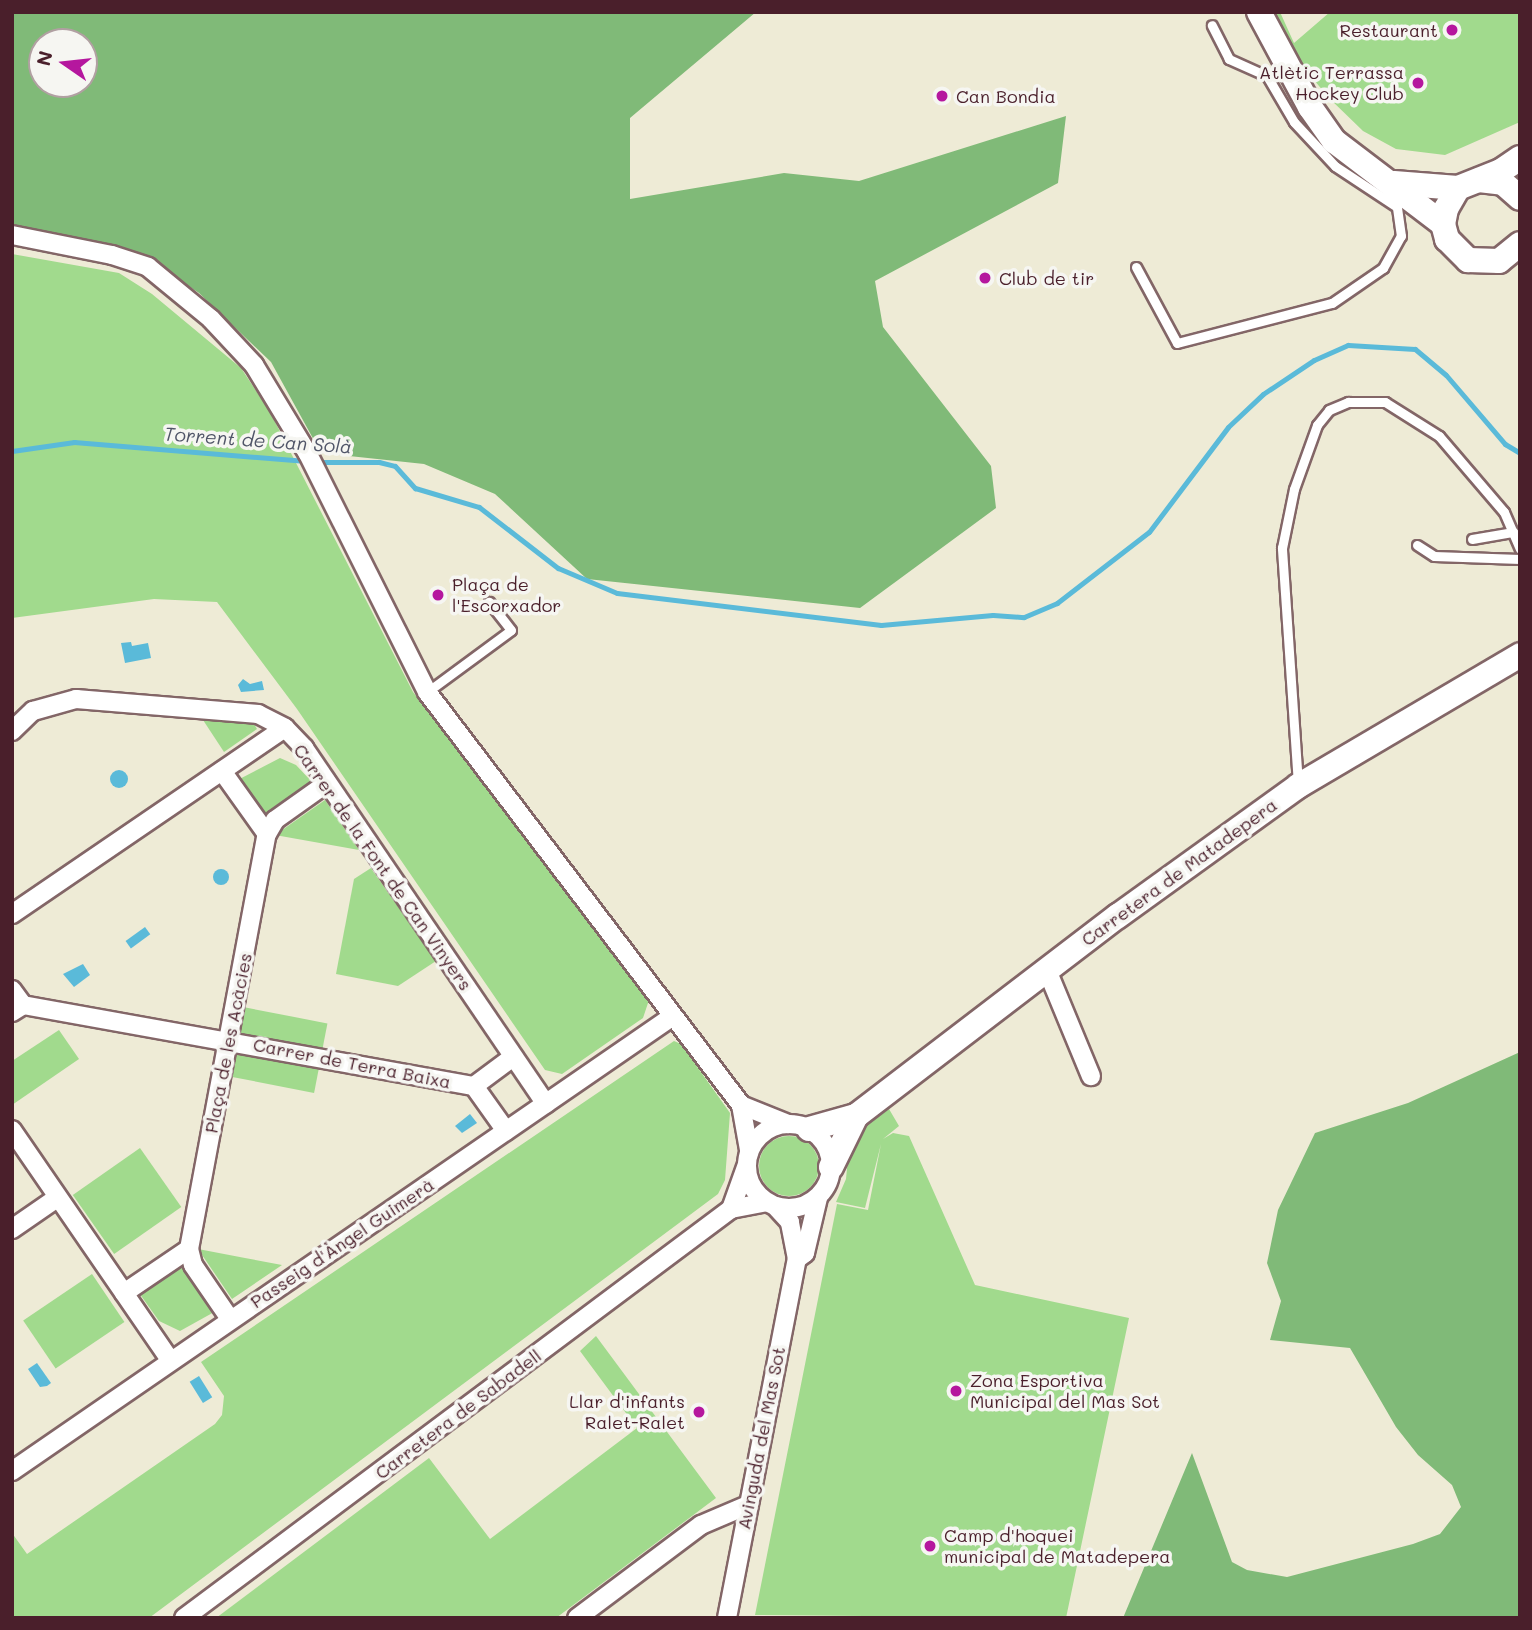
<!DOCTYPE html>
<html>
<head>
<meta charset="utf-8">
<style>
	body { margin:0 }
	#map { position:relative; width:1532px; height:1630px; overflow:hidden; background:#eeebd6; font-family:Mali,sans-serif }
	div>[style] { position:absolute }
	.green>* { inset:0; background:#a1da8d; transform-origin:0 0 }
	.round { border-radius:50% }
	.forest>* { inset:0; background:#80ba78 }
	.water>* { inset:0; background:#5abad9; transform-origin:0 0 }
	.stream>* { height:5px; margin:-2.5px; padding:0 2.5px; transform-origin:2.5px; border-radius:2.5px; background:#5abad9 }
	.roads { filter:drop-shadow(2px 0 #836667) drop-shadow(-2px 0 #836667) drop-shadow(0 2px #836667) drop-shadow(0 -2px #836667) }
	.lane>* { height:9px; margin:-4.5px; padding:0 4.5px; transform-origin:4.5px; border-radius:4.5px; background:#fff }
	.street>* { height:18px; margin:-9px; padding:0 9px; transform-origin:9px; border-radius:9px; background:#fff }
	.street>.ring { margin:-9px; padding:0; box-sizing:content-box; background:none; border:18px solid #fff; border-radius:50% }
	.secondary>* { height:24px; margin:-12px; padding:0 12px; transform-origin:12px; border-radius:12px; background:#fff }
	.dots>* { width:19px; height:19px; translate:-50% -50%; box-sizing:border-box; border:4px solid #f6f6f2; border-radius:50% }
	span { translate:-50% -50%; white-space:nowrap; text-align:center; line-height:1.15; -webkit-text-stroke:7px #f6f6f2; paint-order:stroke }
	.poi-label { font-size:18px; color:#4a1f2b }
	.right { translate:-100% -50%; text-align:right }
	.left { translate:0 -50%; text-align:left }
	.street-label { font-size:18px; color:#4a1f2b }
	.water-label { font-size:19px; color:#505568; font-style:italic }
	.frame { position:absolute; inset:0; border:14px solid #4a1f2b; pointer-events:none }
	.north { position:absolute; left:28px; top:28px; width:70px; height:70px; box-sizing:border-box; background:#f6f6f2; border:2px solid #b1a0a2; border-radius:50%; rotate:284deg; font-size:19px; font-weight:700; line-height:28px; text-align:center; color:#4a1f2b }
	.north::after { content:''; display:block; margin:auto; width:24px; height:32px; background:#b5179e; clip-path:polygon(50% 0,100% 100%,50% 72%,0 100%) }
</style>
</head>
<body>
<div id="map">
	<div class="green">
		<i style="clip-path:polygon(1273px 12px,1280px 12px,1294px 43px,1330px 12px,1520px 12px,1520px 122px,1445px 155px,1396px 149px,1363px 131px,1329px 98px,1304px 68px)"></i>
		<i style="clip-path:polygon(12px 254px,119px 273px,152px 294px,241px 368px,270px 412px,413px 692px,649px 1000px,643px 1018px,562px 1074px,545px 1070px,297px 709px,217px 602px,154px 599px,12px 618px)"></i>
		<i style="clip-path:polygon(203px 720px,254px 724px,257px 729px,224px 752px)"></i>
		<i style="clip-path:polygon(280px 758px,296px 765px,313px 783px,263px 818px,228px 785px)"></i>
		<i style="clip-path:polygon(325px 800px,359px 850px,275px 835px)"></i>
		<i style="clip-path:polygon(371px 868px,436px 961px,398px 986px,336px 974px,354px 879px)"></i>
		<i style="left:243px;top:1007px;width:86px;height:28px;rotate:11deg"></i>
		<i style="clip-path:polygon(59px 1030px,79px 1059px,12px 1105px,12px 1061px)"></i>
		<i style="clip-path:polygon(674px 1041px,681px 1044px,730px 1113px,725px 1180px,718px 1194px,149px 1618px,12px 1618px,12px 1533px,27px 1554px,215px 1424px,222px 1415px,224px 1396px,201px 1362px)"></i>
		<i style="left:235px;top:1049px;width:86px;height:28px;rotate:11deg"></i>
		<i style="clip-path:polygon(889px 1109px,899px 1126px,883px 1139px,893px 1133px,909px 1136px,975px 1285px,1129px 1318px,1066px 1618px,755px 1615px,837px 1204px,868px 1210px,881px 1144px,865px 1208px,836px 1202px,846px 1179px,848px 1158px,863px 1128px)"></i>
		<i class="round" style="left:759px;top:1136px;width:60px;height:60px"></i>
		<i style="left:140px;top:1148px;width:72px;height:82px;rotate:55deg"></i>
		<i style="clip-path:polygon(198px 1249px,245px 1258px,282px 1265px,232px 1299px)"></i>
		<i style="clip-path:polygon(180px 1259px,216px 1311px,180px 1331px,159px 1321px,132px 1283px)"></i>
		<i style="left:92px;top:1274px;width:58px;height:83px;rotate:56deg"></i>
		<i style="clip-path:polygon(596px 1336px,716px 1498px,556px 1618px,216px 1618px,429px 1458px,490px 1539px,637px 1428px,580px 1351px)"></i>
	</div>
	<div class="forest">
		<i style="clip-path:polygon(evenodd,12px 12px,756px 12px,630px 118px,630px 199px,784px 173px,859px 181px,1066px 116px,1058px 183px,875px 281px,883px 327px,991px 466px,996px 508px,860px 608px,587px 579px,495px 494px,424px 464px,321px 453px,271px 362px,199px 293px,157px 265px,110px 247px,12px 225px,12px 12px,42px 42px,84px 42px,84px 84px,42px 84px,42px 42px)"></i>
		<i style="clip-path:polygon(1520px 1052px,1520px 1618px,1123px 1618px,1192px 1453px,1232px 1562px,1247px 1570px,1287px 1577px,1413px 1544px,1440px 1534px,1461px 1507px,1452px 1485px,1418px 1455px,1396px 1427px,1350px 1348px,1270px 1340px,1281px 1301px,1267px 1263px,1278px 1210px,1315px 1133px,1408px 1103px)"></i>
	</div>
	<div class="water">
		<i style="clip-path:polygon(131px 642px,132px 646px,148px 643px,151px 658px,125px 663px,121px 643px)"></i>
		<i style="clip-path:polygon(243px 679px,250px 684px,262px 681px,264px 690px,241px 692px,238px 685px)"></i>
		<i class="round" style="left:110px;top:770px;width:18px;height:18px"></i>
		<i class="round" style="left:213px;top:869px;width:16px;height:16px"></i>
		<i style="left:145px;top:927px;width:9px;height:24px;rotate:54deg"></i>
		<i style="clip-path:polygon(83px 964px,90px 975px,74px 987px,63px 974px)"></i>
		<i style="clip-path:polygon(470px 1114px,477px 1123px,462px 1133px,455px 1126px)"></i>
		<i style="clip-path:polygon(37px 1363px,51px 1383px,47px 1386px,40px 1387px,28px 1369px)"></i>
		<i style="left:199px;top:1376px;width:25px;height:11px;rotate:58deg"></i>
	</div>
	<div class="stream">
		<i style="left:12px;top:451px;width:63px;rotate:-8.3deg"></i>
		<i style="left:74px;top:442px;width:233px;rotate:4.7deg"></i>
		<i style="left:316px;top:462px;width:63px"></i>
		<i style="left:379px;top:462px;width:16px;rotate:14deg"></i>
		<i style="left:395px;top:466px;width:30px;rotate:48deg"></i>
		<i style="left:415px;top:488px;width:67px;rotate:16.5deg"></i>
		<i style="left:479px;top:507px;width:100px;rotate:37.7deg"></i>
		<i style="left:558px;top:568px;width:64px;rotate:23deg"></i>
		<i style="left:617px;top:593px;width:266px;rotate:6.9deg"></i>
		<i style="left:881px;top:625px;width:112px;rotate:-5.1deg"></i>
		<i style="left:993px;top:615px;width:31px;rotate:4deg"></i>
		<i style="left:1024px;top:617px;width:36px;rotate:-23deg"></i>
		<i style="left:1057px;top:603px;width:116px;rotate:-37.7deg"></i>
		<i style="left:1149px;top:532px;width:131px;rotate:-53deg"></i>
		<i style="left:1228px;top:427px;width:48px;rotate:-43.3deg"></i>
		<i style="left:1263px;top:394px;width:61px;rotate:-33.7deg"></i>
		<i style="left:1314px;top:360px;width:37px;rotate:-24deg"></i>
		<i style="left:1348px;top:345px;width:67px;rotate:3.4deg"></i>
		<i style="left:1415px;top:349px;width:40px;rotate:40deg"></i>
		<i style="left:1446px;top:375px;width:91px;rotate:49.5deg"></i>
		<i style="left:1505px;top:444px;width:17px;rotate:31deg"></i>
	</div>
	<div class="roads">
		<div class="lane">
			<i style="left:1136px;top:267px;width:86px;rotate:61.7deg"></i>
			<i style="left:1177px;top:343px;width:160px;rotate:-14.5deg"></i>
			<i style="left:1332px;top:303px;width:62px;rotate:-34.5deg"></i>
			<i style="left:1383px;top:268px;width:37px;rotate:-61deg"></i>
			<i style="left:1401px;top:236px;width:29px;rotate:-98deg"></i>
			<i style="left:1397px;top:207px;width:74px;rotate:-146.5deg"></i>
			<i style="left:1335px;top:166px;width:60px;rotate:-133deg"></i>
			<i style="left:1294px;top:122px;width:53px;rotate:-120.4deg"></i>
			<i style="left:1267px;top:76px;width:42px;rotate:-155.9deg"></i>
			<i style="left:1229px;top:59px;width:38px;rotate:-117deg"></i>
			<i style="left:1472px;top:539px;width:42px;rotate:-9.7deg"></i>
			<i style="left:1417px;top:545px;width:20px;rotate:33deg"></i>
			<i style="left:1434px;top:556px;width:86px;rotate:2deg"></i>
			<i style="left:427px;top:692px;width:104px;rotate:-36.4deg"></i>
			<i style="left:511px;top:630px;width:36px;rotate:-128deg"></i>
			<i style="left:1298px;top:784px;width:237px;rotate:-93.9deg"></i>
			<i style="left:1282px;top:548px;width:60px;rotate:-78.5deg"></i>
			<i style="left:1294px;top:489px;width:68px;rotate:-70.2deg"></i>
			<i style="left:1317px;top:425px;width:19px;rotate:-51deg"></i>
			<i style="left:1329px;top:410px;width:21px;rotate:-23deg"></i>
			<i style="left:1348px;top:402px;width:37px"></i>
			<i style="left:1385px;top:402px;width:64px;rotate:32.2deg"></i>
			<i style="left:1439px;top:436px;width:100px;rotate:49.5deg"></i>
			<i style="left:1504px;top:512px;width:40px;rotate:66.6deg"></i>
		</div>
		<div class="street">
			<i style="left:12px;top:235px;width:102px;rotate:11.3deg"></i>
			<i style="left:112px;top:255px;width:38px;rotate:18deg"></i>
			<i style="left:148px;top:267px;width:82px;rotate:39.5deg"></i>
			<i style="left:211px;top:319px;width:63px;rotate:46.9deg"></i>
			<i style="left:254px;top:365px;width:104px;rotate:58.8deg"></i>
			<i style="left:308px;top:454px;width:266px;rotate:63.4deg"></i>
			<i style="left:427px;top:692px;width:519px;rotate:52.75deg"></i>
			<i style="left:741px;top:1105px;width:46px;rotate:79.9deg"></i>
			<i style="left:12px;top:731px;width:29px;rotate:-44deg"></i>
			<i style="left:33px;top:711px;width:45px;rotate:-15.6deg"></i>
			<i style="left:76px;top:699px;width:183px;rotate:4.7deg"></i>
			<i style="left:258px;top:714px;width:30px;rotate:27deg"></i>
			<i style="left:285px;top:728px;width:28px;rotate:46deg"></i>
			<i style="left:304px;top:748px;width:430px;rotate:55.8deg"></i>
			<i style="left:222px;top:771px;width:77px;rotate:54.5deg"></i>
			<i style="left:12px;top:914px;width:330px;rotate:-34.3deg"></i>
			<i style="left:1047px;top:970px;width:115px;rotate:67.5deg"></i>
			<i style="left:12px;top:990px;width:19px;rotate:54deg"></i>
			<i style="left:12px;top:1012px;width:13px;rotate:-32deg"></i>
			<i style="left:23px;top:1005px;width:458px;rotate:10.2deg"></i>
			<i style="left:474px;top:1086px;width:55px;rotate:54.6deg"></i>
			<i style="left:474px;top:1086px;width:49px;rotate:-36.6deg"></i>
			<i style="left:741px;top:1105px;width:51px;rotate:22deg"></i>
			<i class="ring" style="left:747px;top:1124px;width:66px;height:66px"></i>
			<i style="left:12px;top:1130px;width:280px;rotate:55.5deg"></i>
			<i style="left:731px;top:1209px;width:45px;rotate:-70.3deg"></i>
			<i style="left:12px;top:1229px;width:55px;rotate:-34.6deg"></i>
			<i style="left:797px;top:1259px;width:10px;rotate:-37deg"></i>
			<i style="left:805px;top:1253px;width:57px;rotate:-76.7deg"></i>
			<i style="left:124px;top:1293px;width:78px;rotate:-34.1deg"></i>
			<i style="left:230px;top:1319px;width:65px;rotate:-124.4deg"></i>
			<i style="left:193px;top:1265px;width:16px;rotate:-104deg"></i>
			<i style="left:189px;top:1249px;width:422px;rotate:-79.4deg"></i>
			<i style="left:267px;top:834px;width:16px;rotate:-60deg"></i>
			<i style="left:275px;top:820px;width:64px;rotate:-35.4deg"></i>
			<i style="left:12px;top:1471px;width:802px;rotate:-34.54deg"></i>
			<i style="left:184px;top:1618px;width:683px;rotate:-36.79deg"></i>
			<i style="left:731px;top:1209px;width:36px;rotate:-11deg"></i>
			<i style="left:577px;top:1618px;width:155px;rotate:-36.9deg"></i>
			<i style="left:701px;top:1525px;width:51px;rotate:-23.1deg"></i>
			<i style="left:727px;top:1618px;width:366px;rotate:-79deg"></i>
			<i style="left:797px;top:1259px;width:38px;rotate:-101deg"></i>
			<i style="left:790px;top:1222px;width:22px;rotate:-133deg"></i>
		</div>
		<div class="secondary">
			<i style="left:1259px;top:12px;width:108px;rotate:61.8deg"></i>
			<i style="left:1310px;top:107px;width:42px;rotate:54.8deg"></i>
			<i style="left:1334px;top:141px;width:137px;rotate:37.3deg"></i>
			<i style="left:1520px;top:158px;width:23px;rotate:146deg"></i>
			<i style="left:1501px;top:171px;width:46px;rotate:158.4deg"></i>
			<i style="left:1458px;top:188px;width:24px;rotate:120deg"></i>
			<i style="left:1446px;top:209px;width:15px;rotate:101deg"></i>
			<i style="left:1443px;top:224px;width:16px;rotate:75deg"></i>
			<i style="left:1447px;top:239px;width:30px;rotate:45deg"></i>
			<i style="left:1468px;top:260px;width:31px;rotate:2deg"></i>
			<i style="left:1499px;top:261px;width:27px;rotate:-39deg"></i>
			<i style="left:1479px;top:180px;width:24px;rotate:7deg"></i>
			<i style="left:1503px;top:183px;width:23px;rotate:41deg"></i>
			<i style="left:1394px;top:183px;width:64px;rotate:4.5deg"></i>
			<i style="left:809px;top:1129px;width:49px;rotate:-15.5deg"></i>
			<i style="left:831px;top:1167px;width:57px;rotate:-63.9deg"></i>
			<i style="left:856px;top:1116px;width:330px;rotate:-37.4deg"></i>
			<i style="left:1118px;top:916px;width:222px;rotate:-35.8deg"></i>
			<i style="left:1298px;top:786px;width:258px;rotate:-30.5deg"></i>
		</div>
	</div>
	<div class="dots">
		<i style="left:1452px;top:30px;background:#b5179e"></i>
		<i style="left:1418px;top:83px;background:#b5179e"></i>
		<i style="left:942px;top:96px;background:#b5179e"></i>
		<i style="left:985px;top:278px;background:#b5179e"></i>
		<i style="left:438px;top:595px;background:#b5179e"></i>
		<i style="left:956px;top:1391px;background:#b5179e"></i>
		<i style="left:699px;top:1412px;background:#b5179e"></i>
		<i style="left:930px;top:1546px;background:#b5179e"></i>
	</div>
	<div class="poi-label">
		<span class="right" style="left:1438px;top:30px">Restaurant</span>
		<span class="right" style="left:1404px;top:83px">Atlètic Terrassa<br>Hockey Club</span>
		<span class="left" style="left:956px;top:96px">Can Bondia</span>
		<span class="left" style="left:999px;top:278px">Club de tir</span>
		<span class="left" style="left:452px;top:595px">Plaça de<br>l'Escorxador</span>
		<span class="left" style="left:970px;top:1391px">Zona Esportiva<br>Municipal del Mas Sot</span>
		<span class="right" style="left:685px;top:1412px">Llar d'infants<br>Ralet-Ralet</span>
		<span class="left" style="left:944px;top:1546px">Camp d'hoquei<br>municipal de Matadepera</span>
	</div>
	<div class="street-label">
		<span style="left:383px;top:867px;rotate:55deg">Carrer de la Font de Can Vinyers</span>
		<span style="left:1179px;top:872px;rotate:-36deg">Carretera de Matadepera</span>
		<span style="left:228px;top:1043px;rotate:-79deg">Plaça de les Acàcies</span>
		<span style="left:352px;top:1063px;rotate:11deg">Carrer de Terra Baixa</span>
		<span style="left:342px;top:1243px;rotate:-34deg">Passeig d'Àngel Guimerà</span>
		<span style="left:458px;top:1414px;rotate:-37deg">Carretera de Sabadell</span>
		<span style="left:761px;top:1438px;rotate:-79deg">Avinguda del Mas Sot</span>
	</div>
	<div class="water-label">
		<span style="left:258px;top:440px;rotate:4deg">Torrent de Can Solà</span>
	</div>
	<div class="frame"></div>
	<div class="north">N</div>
</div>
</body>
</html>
